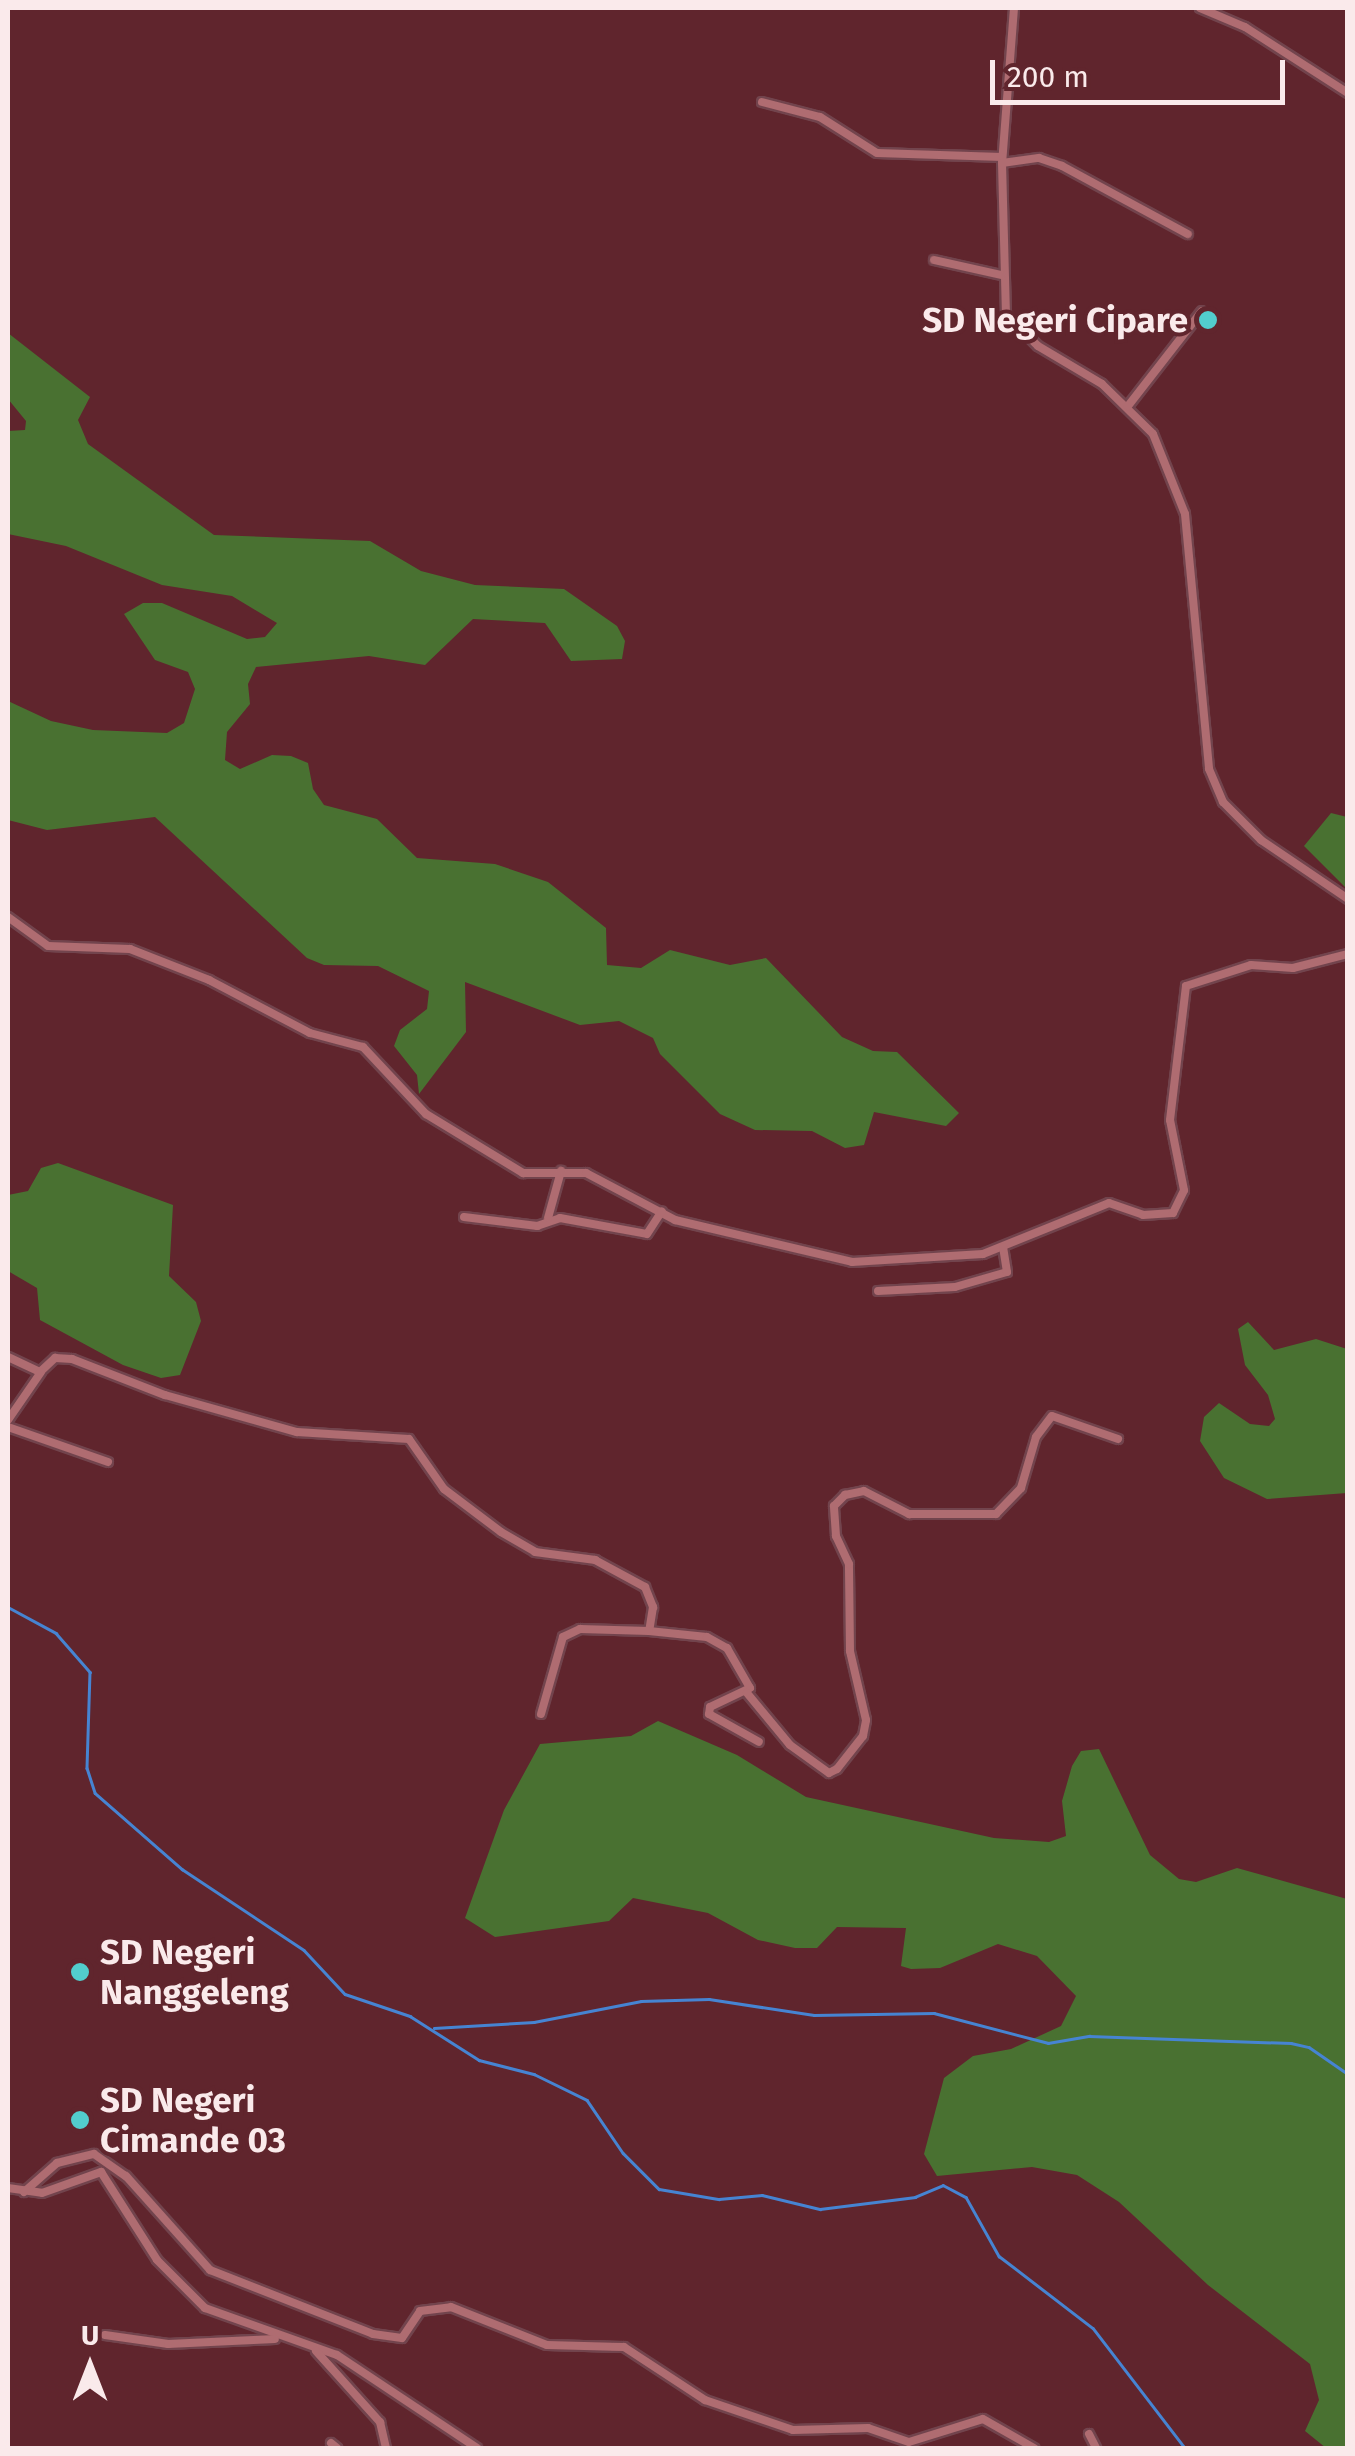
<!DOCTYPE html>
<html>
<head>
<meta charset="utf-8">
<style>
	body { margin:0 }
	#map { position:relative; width:1355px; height:2456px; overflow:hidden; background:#60252d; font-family:"Fira Sans",sans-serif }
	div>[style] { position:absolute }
	.green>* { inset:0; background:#497131 }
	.stream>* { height:2.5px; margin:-1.25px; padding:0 1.25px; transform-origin:1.25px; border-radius:1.25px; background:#4684d2 }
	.roads { filter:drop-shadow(2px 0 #72444d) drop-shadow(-2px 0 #72444d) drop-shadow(0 2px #72444d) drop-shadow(0 -2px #72444d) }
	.street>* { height:8px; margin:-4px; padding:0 4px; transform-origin:4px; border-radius:4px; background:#af6c71 }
	.dots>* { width:28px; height:28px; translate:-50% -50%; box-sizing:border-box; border:5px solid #60252d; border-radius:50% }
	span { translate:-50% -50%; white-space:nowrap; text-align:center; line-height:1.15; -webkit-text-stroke:8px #60252d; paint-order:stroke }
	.poi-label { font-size:35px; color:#faeaeb; font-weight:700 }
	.right { translate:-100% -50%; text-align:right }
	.left { translate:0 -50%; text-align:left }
	.frame { position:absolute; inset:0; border:10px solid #faeaeb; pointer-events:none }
	.north { position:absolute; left:40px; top:2316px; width:100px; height:100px; -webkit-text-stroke:8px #60252d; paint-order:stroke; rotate:0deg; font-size:28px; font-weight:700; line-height:40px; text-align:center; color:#faeaeb }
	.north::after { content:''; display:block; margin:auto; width:35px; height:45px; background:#faeaeb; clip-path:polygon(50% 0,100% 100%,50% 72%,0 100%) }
	.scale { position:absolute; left:990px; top:60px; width:295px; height:45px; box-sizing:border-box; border:5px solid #faeaeb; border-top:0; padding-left:12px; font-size:30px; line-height:35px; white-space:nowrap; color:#faeaeb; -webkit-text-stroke:8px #60252d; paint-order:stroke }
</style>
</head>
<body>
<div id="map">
	<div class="green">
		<i style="clip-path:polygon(8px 333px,90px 397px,78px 420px,88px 444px,214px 535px,370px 541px,421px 571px,475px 585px,564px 589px,617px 626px,625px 641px,622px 659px,571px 661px,545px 623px,473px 619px,425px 665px,369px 656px,256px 667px,248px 684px,250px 704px,227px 732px,225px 760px,240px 769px,272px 755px,291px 756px,308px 763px,313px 789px,324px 805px,377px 819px,417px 858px,495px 864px,548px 882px,606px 928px,607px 965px,641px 968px,670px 950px,730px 965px,766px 958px,842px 1037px,873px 1051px,897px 1052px,959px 1113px,946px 1126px,874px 1112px,864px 1145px,845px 1148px,812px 1131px,755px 1130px,720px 1114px,660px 1054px,653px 1038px,619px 1021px,580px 1025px,465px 982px,466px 1032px,419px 1094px,417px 1075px,394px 1046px,400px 1030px,427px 1009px,429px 991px,378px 966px,324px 965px,307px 958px,155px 817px,47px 830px,8px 820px,8px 701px,51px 721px,93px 730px,167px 733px,184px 723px,195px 689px,188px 672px,155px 660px,124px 614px,143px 603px,162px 603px,247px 639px,265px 637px,277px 623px,232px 596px,162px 585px,66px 546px,8px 534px,8px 431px,25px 430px,26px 421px,8px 399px)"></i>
		<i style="clip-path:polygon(1331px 813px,1347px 817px,1347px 889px,1304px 846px)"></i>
		<i style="clip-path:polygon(58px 1163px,173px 1205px,169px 1276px,196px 1302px,201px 1321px,180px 1375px,161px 1378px,123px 1365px,40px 1320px,37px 1288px,8px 1271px,8px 1195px,28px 1191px,41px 1168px)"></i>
		<i style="clip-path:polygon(1248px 1322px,1274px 1350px,1316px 1339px,1347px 1349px,1347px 1493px,1267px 1499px,1224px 1478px,1200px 1441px,1204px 1417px,1219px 1403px,1250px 1424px,1269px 1426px,1275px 1419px,1268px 1395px,1245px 1365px,1238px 1329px)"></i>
		<i style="clip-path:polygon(658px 1721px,737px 1755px,806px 1797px,994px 1838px,1049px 1842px,1066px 1836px,1062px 1801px,1072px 1766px,1081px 1751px,1099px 1749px,1150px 1855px,1179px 1879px,1196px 1882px,1237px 1868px,1347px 1899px,1347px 2448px,1326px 2448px,1305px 2431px,1319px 2400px,1310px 2364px,1208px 2285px,1119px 2202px,1077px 2175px,1032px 2167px,937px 2176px,924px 2154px,944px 2078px,973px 2056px,1011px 2049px,1061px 2026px,1076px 1996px,1037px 1956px,998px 1944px,940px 1968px,911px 1969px,901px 1966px,906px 1928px,837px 1927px,817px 1948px,795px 1948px,758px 1940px,708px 1913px,633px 1898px,609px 1921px,495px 1937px,465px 1918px,504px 1810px,540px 1744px,631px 1736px)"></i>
	</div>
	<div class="stream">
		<i style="left:8px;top:1607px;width:55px;rotate:28.4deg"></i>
		<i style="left:56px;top:1633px;width:52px;rotate:48.9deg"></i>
		<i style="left:90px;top:1672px;width:96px;rotate:91.8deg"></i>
		<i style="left:87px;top:1768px;width:26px;rotate:72deg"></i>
		<i style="left:95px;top:1793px;width:116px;rotate:41.1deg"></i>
		<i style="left:182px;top:1869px;width:146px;rotate:33.6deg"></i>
		<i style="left:304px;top:1950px;width:60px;rotate:47deg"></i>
		<i style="left:345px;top:1994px;width:69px;rotate:18.7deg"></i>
		<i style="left:410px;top:2016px;width:82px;rotate:32.5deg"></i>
		<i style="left:479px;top:2060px;width:57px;rotate:14.3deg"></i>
		<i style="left:534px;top:2074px;width:59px;rotate:26.1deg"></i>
		<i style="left:587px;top:2100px;width:64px;rotate:55.8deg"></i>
		<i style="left:623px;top:2153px;width:51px;rotate:45deg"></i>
		<i style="left:659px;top:2189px;width:61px;rotate:9.5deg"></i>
		<i style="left:719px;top:2199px;width:43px;rotate:-5.3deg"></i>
		<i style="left:762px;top:2195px;width:60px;rotate:13.6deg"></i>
		<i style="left:820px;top:2209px;width:96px;rotate:-7.2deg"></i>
		<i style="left:915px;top:2197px;width:30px;rotate:-23deg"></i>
		<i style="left:943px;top:2185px;width:26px;rotate:28deg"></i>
		<i style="left:966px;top:2197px;width:68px;rotate:60.8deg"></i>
		<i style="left:999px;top:2256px;width:118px;rotate:37.5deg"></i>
		<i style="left:1093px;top:2328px;width:151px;rotate:52.5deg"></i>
		<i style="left:434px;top:2028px;width:100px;rotate:-3.4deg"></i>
		<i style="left:534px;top:2022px;width:109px;rotate:-11.1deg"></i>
		<i style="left:641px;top:2001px;width:68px;rotate:-1.7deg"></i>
		<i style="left:709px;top:1999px;width:106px;rotate:8.7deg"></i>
		<i style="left:814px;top:2015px;width:120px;rotate:-1deg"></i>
		<i style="left:934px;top:2013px;width:118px;rotate:14.7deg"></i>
		<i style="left:1048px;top:2043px;width:42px;rotate:-9.7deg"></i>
		<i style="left:1089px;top:2036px;width:202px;rotate:2deg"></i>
		<i style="left:1291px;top:2043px;width:18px;rotate:13deg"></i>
		<i style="left:1309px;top:2047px;width:47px;rotate:34.7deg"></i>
	</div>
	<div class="roads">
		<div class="street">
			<i style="left:1014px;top:8px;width:155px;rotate:94.4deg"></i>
			<i style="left:1002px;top:163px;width:151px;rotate:88.5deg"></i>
			<i style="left:1006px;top:314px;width:45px;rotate:45deg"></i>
			<i style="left:1038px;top:346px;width:74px;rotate:30.7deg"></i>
			<i style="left:1102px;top:384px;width:71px;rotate:44.4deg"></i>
			<i style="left:1153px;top:434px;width:86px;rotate:68.2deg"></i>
			<i style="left:1185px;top:514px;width:256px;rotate:84.6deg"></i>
			<i style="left:1209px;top:769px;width:36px;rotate:67deg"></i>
			<i style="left:1223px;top:802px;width:54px;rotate:45deg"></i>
			<i style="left:1261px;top:840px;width:105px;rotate:34.1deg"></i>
			<i style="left:1200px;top:8px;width:49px;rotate:22.9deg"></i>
			<i style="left:1245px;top:27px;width:122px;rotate:32.7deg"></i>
			<i style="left:762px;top:102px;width:60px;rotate:14.5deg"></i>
			<i style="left:820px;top:117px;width:67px;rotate:32.3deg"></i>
			<i style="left:877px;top:153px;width:125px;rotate:1.8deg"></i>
			<i style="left:1002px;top:163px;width:37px;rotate:-8deg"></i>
			<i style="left:1039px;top:158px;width:24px;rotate:19deg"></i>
			<i style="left:1062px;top:166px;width:143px;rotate:28.4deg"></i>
			<i style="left:934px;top:260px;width:69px;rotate:12.6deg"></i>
			<i style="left:1128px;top:406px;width:120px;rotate:-52.1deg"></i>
			<i style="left:8px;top:917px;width:49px;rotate:35.9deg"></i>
			<i style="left:48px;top:946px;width:82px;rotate:2.1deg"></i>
			<i style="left:130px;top:949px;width:85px;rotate:21.4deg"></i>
			<i style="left:209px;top:980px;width:114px;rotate:27.7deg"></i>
			<i style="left:310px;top:1033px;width:55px;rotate:14.8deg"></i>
			<i style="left:363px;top:1047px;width:92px;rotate:46.8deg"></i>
			<i style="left:426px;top:1114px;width:114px;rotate:31.3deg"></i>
			<i style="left:523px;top:1173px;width:63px"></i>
			<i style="left:586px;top:1173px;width:101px;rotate:27.8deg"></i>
			<i style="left:675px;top:1220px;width:182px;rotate:13.3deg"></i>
			<i style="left:852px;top:1262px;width:131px;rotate:-3.5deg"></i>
			<i style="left:983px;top:1254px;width:136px;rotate:-22deg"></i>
			<i style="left:1109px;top:1203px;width:36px;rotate:19deg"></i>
			<i style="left:1143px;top:1215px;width:30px;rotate:-4deg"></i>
			<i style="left:1173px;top:1213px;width:25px;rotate:-64deg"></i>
			<i style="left:1184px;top:1190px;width:71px;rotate:-101.3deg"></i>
			<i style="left:1170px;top:1120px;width:135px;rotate:-83.2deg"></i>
			<i style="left:1186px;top:986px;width:68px;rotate:-17.9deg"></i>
			<i style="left:1251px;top:965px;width:42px;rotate:4.1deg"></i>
			<i style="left:1293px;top:968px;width:57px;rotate:-14.3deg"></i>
			<i style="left:464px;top:1217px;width:74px;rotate:7deg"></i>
			<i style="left:537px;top:1226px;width:24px;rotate:-19deg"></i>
			<i style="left:560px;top:1218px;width:88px;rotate:10.4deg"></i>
			<i style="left:647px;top:1234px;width:27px;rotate:-57deg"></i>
			<i style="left:548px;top:1218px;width:49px;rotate:-74.5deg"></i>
			<i style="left:878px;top:1291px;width:77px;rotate:-3deg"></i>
			<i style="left:955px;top:1287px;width:54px;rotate:-16.1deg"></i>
			<i style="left:1007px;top:1272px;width:25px;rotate:-99deg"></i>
			<i style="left:8px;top:1357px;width:35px;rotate:25deg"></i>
			<i style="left:40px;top:1372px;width:21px;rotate:-43deg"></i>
			<i style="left:55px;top:1358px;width:17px;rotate:3deg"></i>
			<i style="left:72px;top:1359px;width:100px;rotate:21.2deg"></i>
			<i style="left:165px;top:1395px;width:137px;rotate:15.7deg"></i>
			<i style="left:297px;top:1432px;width:112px;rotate:3.6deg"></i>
			<i style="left:409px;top:1439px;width:61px;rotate:55deg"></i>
			<i style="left:444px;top:1489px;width:71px;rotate:37deg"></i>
			<i style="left:501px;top:1532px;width:39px;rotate:30deg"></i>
			<i style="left:535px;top:1552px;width:61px;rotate:7.6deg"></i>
			<i style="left:595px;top:1560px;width:57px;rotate:28.4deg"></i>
			<i style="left:645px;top:1587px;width:22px;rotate:68deg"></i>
			<i style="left:653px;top:1607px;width:24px;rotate:99deg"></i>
			<i style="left:649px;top:1631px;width:58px;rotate:5.9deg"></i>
			<i style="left:707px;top:1637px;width:23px;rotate:29deg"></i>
			<i style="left:727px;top:1648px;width:46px;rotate:60.1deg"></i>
			<i style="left:750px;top:1688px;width:44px;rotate:154.6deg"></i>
			<i style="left:710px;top:1707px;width:7px;rotate:98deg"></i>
			<i style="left:709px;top:1714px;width:57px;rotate:29.2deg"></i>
			<i style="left:8px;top:1420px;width:58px;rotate:-55.5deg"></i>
			<i style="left:8px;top:1427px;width:106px;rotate:19.3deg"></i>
			<i style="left:747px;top:1693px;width:67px;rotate:50.4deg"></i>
			<i style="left:790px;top:1745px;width:48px;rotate:35.7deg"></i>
			<i style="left:829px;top:1773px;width:9px;rotate:-27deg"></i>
			<i style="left:837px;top:1769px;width:42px;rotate:-51.8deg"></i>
			<i style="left:863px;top:1736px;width:16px;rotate:-79deg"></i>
			<i style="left:866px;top:1720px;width:71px;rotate:-103.1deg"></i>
			<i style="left:850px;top:1651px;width:87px;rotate:-90.7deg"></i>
			<i style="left:849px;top:1564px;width:31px;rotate:-115deg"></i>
			<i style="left:836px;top:1536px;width:30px;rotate:-94deg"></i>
			<i style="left:834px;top:1506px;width:16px;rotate:-45deg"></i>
			<i style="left:845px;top:1495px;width:19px;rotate:-12deg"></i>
			<i style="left:864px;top:1491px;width:51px;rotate:27.1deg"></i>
			<i style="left:909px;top:1514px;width:87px"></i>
			<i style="left:996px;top:1514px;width:36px;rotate:-46deg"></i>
			<i style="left:1021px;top:1488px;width:53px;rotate:-73.6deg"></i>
			<i style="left:1036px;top:1437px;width:26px;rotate:-53deg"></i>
			<i style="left:1052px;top:1416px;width:70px;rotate:19.2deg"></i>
			<i style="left:541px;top:1714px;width:80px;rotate:-74.1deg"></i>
			<i style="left:563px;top:1637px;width:19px;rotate:-25deg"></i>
			<i style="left:580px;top:1629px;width:69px;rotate:1.7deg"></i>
			<i style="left:8px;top:2188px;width:34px;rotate:8deg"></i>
			<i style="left:42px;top:2193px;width:63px;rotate:-19.6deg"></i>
			<i style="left:101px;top:2172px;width:104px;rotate:57.5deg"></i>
			<i style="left:157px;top:2260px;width:68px;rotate:45deg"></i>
			<i style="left:205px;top:2308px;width:140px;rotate:19.6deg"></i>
			<i style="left:337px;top:2355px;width:168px;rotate:33.6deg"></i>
			<i style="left:24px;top:2192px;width:44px;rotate:-41.3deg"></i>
			<i style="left:57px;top:2163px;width:38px;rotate:-14deg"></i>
			<i style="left:94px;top:2154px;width:39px;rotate:35deg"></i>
			<i style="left:126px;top:2176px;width:126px;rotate:48.2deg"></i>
			<i style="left:210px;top:2270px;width:175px;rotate:21.4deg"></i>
			<i style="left:373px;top:2334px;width:29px;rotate:8deg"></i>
			<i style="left:402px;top:2338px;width:32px;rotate:-56deg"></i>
			<i style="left:420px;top:2311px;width:31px;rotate:-7deg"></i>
			<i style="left:451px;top:2307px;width:103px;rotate:21.6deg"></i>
			<i style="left:547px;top:2345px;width:77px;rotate:1.5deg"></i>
			<i style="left:624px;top:2347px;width:97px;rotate:33.2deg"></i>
			<i style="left:705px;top:2400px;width:93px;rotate:18.8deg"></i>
			<i style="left:793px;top:2430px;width:75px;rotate:-1.5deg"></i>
			<i style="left:868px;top:2428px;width:43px;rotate:18.9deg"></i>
			<i style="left:909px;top:2442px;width:77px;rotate:-17.3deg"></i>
			<i style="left:983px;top:2419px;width:59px;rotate:29.6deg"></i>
			<i style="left:105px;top:2335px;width:64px;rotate:8.1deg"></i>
			<i style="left:168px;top:2344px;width:107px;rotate:-2.7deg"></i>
			<i style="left:316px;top:2351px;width:96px;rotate:48deg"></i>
			<i style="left:380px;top:2422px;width:27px;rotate:77deg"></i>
			<i style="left:1089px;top:2434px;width:16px;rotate:63deg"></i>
			<i style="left:331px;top:2443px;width:8px;rotate:40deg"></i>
		</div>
	</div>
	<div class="dots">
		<i style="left:1208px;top:320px;background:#52cdcd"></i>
		<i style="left:80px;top:1972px;background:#52cdcd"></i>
		<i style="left:80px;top:2120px;background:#52cdcd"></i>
	</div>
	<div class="poi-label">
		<span class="right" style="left:1188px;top:320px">SD Negeri Cipare</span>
		<span class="left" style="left:100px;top:1972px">SD Negeri<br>Nanggeleng</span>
		<span class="left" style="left:100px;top:2120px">SD Negeri<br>Cimande 03</span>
	</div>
	<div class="frame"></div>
	<div class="north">U</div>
	<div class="scale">200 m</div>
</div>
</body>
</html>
